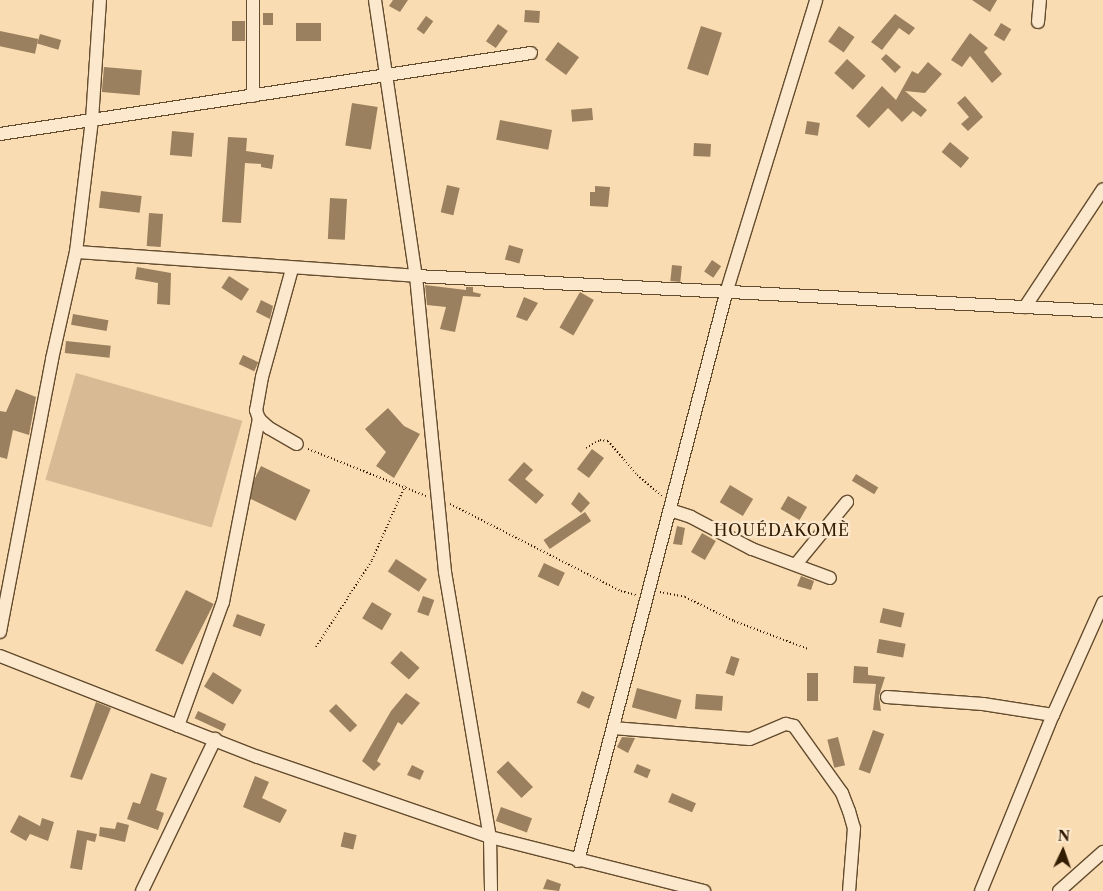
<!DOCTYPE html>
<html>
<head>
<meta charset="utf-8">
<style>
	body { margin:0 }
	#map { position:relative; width:1103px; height:891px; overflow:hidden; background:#fadcb2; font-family:"Libre Caslon Text",serif }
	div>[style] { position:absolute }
	.green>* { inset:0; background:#d8bb94; transform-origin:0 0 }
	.building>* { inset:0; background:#9a805e; transform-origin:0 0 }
	.path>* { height:2px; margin-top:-1px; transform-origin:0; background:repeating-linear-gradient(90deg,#321c02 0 1px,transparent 0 3.5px) }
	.roads { filter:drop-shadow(1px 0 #644c2e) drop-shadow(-1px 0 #644c2e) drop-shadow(0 1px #644c2e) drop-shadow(0 -1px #644c2e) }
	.minor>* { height:12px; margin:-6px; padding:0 6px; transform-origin:6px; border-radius:6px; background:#fce8cd }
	span { translate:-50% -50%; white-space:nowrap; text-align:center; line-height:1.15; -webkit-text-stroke:4.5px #fce8cd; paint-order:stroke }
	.quarter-label { font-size:16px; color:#321c02; letter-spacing:1px }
	.north { position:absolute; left:1038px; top:826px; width:50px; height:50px; -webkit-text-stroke:4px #fce8cd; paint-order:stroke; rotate:3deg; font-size:14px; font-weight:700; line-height:20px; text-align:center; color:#321c02 }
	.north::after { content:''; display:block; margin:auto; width:18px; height:22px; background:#321c02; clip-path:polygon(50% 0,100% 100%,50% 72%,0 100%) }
</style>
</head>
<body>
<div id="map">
	<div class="green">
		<i style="left:76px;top:373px;width:173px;height:111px;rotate:16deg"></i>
	</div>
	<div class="building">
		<i style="clip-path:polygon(393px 0,408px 0,400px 12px,389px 6px)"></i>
		<i style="clip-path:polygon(972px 0,997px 0,990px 12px)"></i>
		<i style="left:525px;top:10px;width:15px;height:12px;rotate:4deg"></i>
		<i style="left:263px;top:13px;width:10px;height:12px"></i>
		<i style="clip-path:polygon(895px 14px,915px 28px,909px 35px,899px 28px,882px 50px,871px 42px)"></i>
		<i style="left:426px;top:16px;width:9px;height:16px;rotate:36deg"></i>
		<i style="left:232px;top:21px;width:13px;height:20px"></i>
		<i style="left:296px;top:23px;width:25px;height:18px"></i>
		<i style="left:1001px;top:23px;width:12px;height:14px;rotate:31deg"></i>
		<i style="left:498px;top:24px;width:12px;height:21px;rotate:35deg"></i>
		<i style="left:701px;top:26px;width:22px;height:45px;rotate:18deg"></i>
		<i style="left:839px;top:26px;width:19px;height:19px;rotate:35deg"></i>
		<i style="left:0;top:31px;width:39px;height:15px;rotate:12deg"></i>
		<i style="clip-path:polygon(970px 33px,988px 48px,984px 52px,1002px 74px,992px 83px,970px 56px,962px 67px,951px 60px)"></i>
		<i style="left:40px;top:34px;width:22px;height:10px;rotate:16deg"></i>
		<i style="left:558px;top:42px;width:26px;height:22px;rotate:36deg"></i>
		<i style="clip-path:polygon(886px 54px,901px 67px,895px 73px,881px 59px)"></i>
		<i style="left:847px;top:59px;width:25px;height:19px;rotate:42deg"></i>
		<i style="clip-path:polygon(928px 62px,942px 74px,925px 93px,905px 91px,927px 110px,921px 117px,913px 111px,902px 122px,888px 108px,869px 128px,856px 116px,882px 86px,896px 100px,912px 71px,918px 74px)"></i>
		<i style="left:104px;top:67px;width:38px;height:25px;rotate:5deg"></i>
		<i style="clip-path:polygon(965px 96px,983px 117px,968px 131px,961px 124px,969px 117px,957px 103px)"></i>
		<i style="left:352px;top:103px;width:26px;height:43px;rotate:9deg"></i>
		<i style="left:592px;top:108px;width:12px;height:21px;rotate:85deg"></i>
		<i style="left:500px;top:120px;width:53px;height:20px;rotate:11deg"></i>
		<i style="left:807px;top:121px;width:13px;height:13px;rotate:9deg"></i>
		<i style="left:172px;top:131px;width:22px;height:24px;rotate:5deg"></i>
		<i style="clip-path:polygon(228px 137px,247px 138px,246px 151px,274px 155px,272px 169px,261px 167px,261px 164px,245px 163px,241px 223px,222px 222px)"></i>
		<i style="left:950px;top:142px;width:25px;height:13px;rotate:40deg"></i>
		<i style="left:694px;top:143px;width:17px;height:13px;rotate:3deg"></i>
		<i style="left:447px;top:185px;width:13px;height:28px;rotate:13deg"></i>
		<i style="clip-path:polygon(595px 186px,610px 187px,608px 207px,590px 206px,590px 192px,595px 192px)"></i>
		<i style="left:101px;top:191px;width:41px;height:17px;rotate:7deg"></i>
		<i style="left:330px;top:198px;width:17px;height:41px;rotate:3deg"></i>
		<i style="left:149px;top:213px;width:14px;height:33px;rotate:4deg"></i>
		<i style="left:509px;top:245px;width:15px;height:15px;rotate:16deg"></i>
		<i style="left:712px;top:260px;width:11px;height:14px;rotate:34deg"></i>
		<i style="left:672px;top:265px;width:10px;height:16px;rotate:6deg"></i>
		<i style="clip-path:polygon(137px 267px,171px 273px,170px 305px,157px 304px,158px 283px,135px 279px)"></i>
		<i style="left:229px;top:276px;width:24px;height:14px;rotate:33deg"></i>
		<i style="clip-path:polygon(425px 285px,466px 290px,466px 287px,473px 287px,473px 292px,481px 294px,480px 297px,463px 296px,455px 332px,440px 329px,446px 307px,427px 305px)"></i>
		<i style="left:580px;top:292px;width:16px;height:41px;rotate:30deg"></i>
		<i style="clip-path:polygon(524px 297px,538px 303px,527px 321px,516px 317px)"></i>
		<i style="clip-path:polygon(261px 300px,273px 306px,270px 319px,256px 312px)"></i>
		<i style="left:73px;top:314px;width:36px;height:11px;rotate:10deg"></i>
		<i style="left:66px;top:341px;width:45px;height:12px;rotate:6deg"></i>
		<i style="left:243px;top:355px;width:17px;height:10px;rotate:25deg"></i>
		<i style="clip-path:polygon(16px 389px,36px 397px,29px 435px,13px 430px,7px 459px,0 457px,0 411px,6px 412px)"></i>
		<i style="clip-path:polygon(388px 408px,404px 426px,420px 434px,394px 478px,376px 466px,386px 452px,365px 429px)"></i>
		<i style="left:592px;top:449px;width:15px;height:25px;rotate:37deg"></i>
		<i style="clip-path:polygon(524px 462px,533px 470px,525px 479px,544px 495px,536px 504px,508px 480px)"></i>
		<i style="left:261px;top:466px;width:55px;height:34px;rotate:26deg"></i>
		<i style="left:856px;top:474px;width:26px;height:8px;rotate:31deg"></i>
		<i style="left:730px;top:485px;width:27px;height:20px;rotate:31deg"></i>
		<i style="clip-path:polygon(579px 492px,590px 503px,581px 513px,571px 504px)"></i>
		<i style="left:788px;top:496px;width:22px;height:15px;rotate:30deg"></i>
		<i style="left:585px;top:512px;width:11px;height:50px;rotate:56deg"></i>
		<i style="clip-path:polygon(677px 526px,685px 528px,682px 545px,673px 544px)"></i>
		<i style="left:702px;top:533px;width:16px;height:22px;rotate:30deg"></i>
		<i style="left:396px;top:559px;width:37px;height:15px;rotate:33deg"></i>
		<i style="left:544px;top:563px;width:23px;height:15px;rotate:25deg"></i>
		<i style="clip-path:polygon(801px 576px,814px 581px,811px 590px,797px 586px)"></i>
		<i style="left:186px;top:590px;width:31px;height:68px;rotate:27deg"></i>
		<i style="left:423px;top:596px;width:12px;height:17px;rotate:20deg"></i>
		<i style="left:372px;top:602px;width:23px;height:19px;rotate:31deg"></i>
		<i style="left:883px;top:608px;width:22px;height:15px;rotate:13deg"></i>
		<i style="left:237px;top:614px;width:30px;height:13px;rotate:20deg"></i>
		<i style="left:879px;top:639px;width:27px;height:14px;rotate:10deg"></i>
		<i style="left:401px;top:651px;width:25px;height:16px;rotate:42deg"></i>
		<i style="left:731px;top:656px;width:9px;height:18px;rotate:18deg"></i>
		<i style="clip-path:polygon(854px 666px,868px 667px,868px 675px,885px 677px,879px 696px,881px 711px,873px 710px,876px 684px,853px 683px)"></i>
		<i style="left:213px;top:672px;width:34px;height:17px;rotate:32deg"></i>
		<i style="left:807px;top:673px;width:11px;height:28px"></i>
		<i style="left:637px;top:688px;width:46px;height:20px;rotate:15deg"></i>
		<i style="left:582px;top:691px;width:14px;height:13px;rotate:25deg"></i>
		<i style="clip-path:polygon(406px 693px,420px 703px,402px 725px,398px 722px,377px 761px,381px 764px,374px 771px,362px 761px,391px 711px)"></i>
		<i style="left:696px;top:694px;width:27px;height:15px;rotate:4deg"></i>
		<i style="clip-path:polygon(96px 702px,111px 708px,82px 780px,70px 777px)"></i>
		<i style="left:336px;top:704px;width:30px;height:10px;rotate:45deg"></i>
		<i style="left:198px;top:711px;width:31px;height:8px;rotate:25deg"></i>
		<i style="left:873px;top:730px;width:12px;height:42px;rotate:20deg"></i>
		<i style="clip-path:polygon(622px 737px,635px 738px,628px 753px,617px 747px)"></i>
		<i style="left:838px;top:737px;width:29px;height:11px;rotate:76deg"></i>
		<i style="left:508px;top:761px;width:36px;height:16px;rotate:46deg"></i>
		<i style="left:637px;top:764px;width:15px;height:9px;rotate:23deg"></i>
		<i style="clip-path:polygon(412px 765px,424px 771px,420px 780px,407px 775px)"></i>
		<i style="clip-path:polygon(151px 773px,167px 778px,156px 810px,164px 813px,158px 830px,127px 819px,133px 802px,140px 804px)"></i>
		<i style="clip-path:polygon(255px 776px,269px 782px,262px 798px,287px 810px,280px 823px,243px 807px)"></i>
		<i style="left:672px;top:793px;width:26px;height:10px;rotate:23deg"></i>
		<i style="left:501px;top:807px;width:33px;height:15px;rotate:20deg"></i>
		<i style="clip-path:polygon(19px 815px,40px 826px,42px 818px,54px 822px,48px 841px,30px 834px,26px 841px,10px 832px)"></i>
		<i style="clip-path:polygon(117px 822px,129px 825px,125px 842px,99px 836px,100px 827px,115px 829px)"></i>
		<i style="clip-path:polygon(77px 830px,97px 834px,95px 842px,87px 840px,82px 870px,70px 868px)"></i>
		<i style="left:344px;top:832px;width:13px;height:15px;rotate:13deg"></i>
		<i style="clip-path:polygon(547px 879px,561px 884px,559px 891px,543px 889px)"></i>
	</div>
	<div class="path">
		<i style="left:586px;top:448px;width:16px;rotate:-30deg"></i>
		<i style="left:600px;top:440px;width:8px;rotate:7deg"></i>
		<i style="left:608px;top:441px;width:45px;rotate:49.5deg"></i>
		<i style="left:637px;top:475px;width:33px;rotate:40deg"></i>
		<i style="left:308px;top:449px;width:127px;rotate:21.7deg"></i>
		<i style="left:450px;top:504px;width:192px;rotate:27deg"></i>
		<i style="left:621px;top:591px;width:16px;rotate:15deg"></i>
		<i style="left:660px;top:592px;width:25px;rotate:11deg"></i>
		<i style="left:685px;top:597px;width:55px;rotate:26.1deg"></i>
		<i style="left:734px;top:621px;width:79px;rotate:20.7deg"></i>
		<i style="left:316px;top:647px;width:103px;rotate:-57.2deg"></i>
		<i style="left:372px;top:560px;width:81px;rotate:-66deg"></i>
	</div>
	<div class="roads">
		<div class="minor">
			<i style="left:375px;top:0;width:279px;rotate:81.6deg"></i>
			<i style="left:416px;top:276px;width:297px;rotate:84.4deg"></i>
			<i style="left:445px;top:572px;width:269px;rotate:80.4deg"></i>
			<i style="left:490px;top:837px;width:54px;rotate:88.9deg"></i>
			<i style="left:1038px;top:22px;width:22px;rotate:-85deg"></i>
			<i style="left:253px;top:96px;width:96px;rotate:-90deg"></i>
			<i style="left:0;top:134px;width:537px;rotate:-8.67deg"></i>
			<i style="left:76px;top:252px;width:341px;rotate:4deg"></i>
			<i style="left:416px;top:276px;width:688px;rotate:2.92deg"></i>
			<i style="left:292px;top:269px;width:112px;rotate:105.5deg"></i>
			<i style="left:262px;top:377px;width:34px;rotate:100deg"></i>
			<i style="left:256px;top:410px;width:9px;rotate:72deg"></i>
			<i style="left:259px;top:419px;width:13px;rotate:42deg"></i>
			<i style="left:269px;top:428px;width:32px;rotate:30deg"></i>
			<i style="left:1025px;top:307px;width:141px;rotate:-56.5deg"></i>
			<i style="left:670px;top:510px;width:22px;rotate:18deg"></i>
			<i style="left:691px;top:517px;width:69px;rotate:27.7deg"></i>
			<i style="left:752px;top:549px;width:83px;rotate:20.4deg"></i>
			<i style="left:797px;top:563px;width:79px;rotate:-50.7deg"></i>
			<i style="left:0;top:632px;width:278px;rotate:-79.2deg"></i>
			<i style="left:52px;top:359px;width:110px;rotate:-77.4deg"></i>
			<i style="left:76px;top:252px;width:133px;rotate:-83.1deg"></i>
			<i style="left:92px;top:120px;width:120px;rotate:-86.2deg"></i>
			<i style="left:0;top:656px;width:277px;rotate:21.4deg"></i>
			<i style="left:258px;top:757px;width:245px;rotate:19deg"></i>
			<i style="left:490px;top:837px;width:221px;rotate:14.2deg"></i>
			<i style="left:887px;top:697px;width:96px;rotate:4.2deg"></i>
			<i style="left:983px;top:704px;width:71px;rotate:8.9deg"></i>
			<i style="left:178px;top:726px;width:132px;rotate:-70.1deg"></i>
			<i style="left:223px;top:602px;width:187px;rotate:-78.9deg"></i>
			<i style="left:613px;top:728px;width:137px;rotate:4.6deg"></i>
			<i style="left:750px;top:739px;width:39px;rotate:-23deg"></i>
			<i style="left:786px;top:724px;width:8px;rotate:14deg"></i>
			<i style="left:794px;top:726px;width:82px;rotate:54.4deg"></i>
			<i style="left:842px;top:793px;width:19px;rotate:69deg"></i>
			<i style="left:849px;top:811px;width:18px;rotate:74deg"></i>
			<i style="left:854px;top:828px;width:63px;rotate:94.5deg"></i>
			<i style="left:578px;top:861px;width:590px;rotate:-75.38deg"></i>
			<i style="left:727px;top:290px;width:303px;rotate:-72.9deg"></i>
			<i style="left:142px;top:891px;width:169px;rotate:-64.3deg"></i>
			<i style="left:981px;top:891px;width:190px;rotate:-67.8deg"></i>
			<i style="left:1053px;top:715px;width:123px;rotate:-65.9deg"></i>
			<i style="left:1059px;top:891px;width:59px;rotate:-41.6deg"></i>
		</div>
	</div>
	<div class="quarter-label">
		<span style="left:782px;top:530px">HOUÉDAKOMÈ</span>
	</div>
	<div class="north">N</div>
</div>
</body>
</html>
